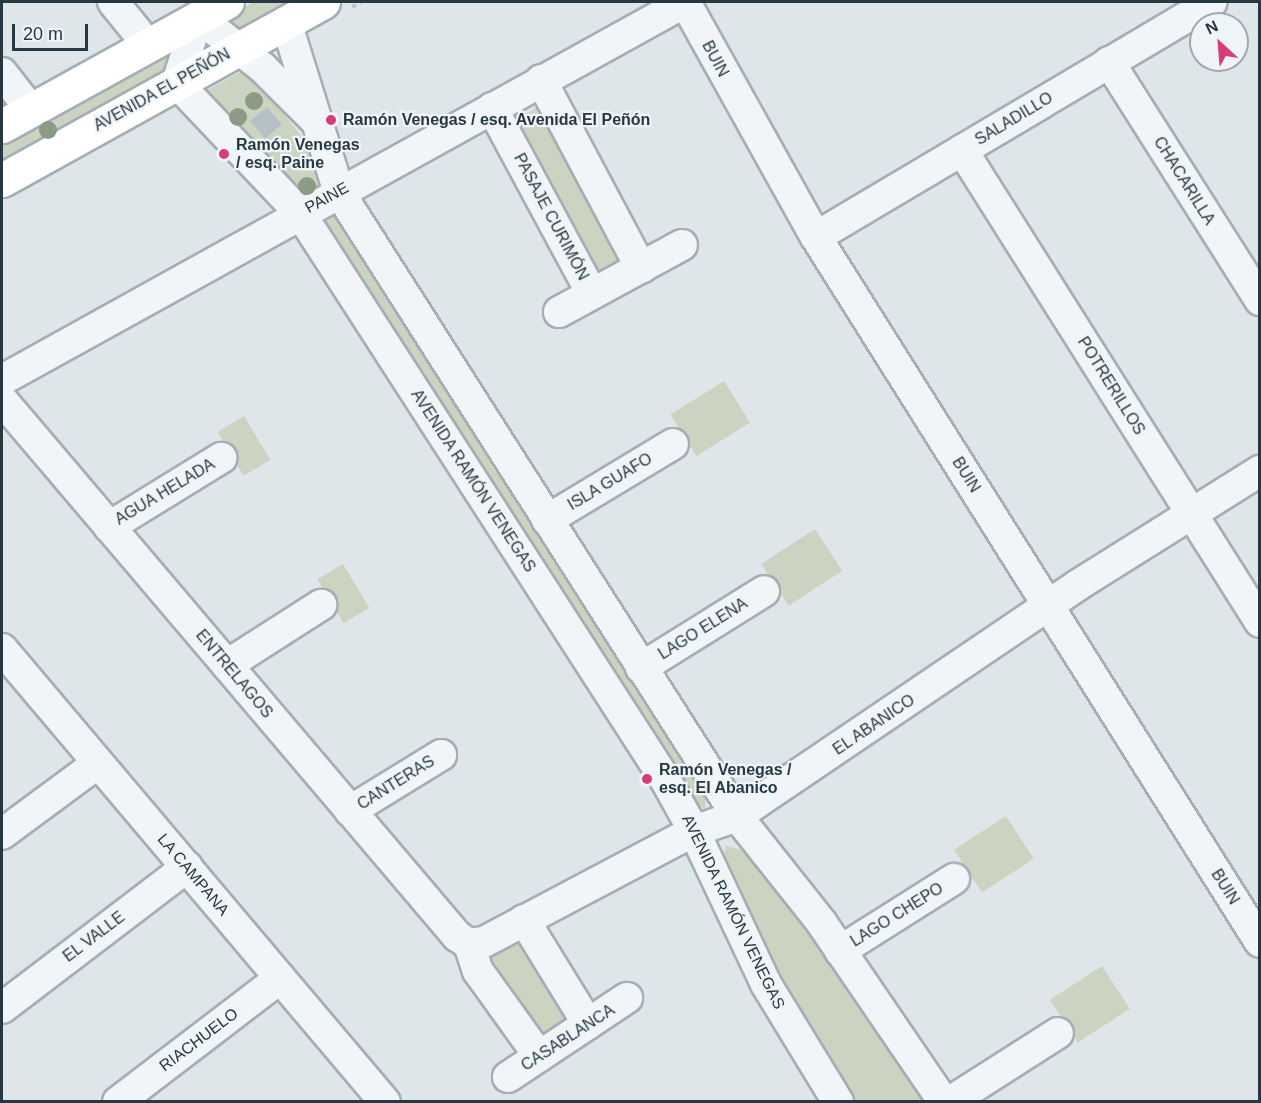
<!DOCTYPE html>
<html>
<head>
<meta charset="utf-8">
<style>
	body { margin:0 }
	#map { position:relative; width:1261px; height:1103px; overflow:hidden; background:#dfe6e9; font-family:Arial,sans-serif }
	div>[style] { position:absolute }
	.green>* { inset:0; background:#cad4c0; transform-origin:0 0 }
	.building>* { inset:0; background:#b6c1c7; transform-origin:0 0 }
	.path>* { height:4px; margin-top:-2px; transform-origin:0; background:repeating-linear-gradient(90deg,#bdc4c8 0 4.5px,transparent 0 9px) }
	.roads { filter:drop-shadow(2px 0 #a4aeb4) drop-shadow(-2px 0 #a4aeb4) drop-shadow(0 2px #a4aeb4) drop-shadow(0 -2px #a4aeb4) }
	.minor>* { height:30px; margin:-15px; padding:0 15px; transform-origin:15px; border-radius:15px; background:#f2f5f7 }
	.major>* { height:33px; margin:-16.5px; padding:0 16.5px; transform-origin:16.5px; border-radius:16.5px; background:#fff }
	.trees>* { width:18px; height:18px; margin:-9px; border-radius:50%; background:#8b9b85 }
	.dots>* { width:16px; height:16px; translate:-50% -50%; box-sizing:border-box; border:3px solid #eff4f7; border-radius:50% }
	span { translate:-50% -50%; white-space:nowrap; text-align:center; line-height:1.15; -webkit-text-stroke:4.5px #eff4f7; paint-order:stroke }
	.street-label { font-size:16px; color:#273842 }
	.poi-label { font-size:16px; color:#273842; font-weight:700 }
	.left { translate:0 -50%; text-align:left }
	.frame { position:absolute; inset:0; border:3px solid #273842; pointer-events:none }
	.north { position:absolute; left:1189px; top:12px; width:60px; height:60px; box-sizing:border-box; background:#eff4f7; border:2px solid #9fa9af; border-radius:50%; rotate:334deg; font-size:16px; font-weight:700; line-height:24px; text-align:center; color:#273842 }
	.north::after { content:''; display:block; margin:auto; width:21px; height:27px; background:#d73c7c; clip-path:polygon(50% 0,100% 100%,50% 72%,0 100%) }
	.scale { position:absolute; left:12px; top:24px; width:76px; height:27px; box-sizing:border-box; border:3px solid #273842; border-top:0; padding-left:8px; font-size:18px; line-height:21px; white-space:nowrap; color:#273842; -webkit-text-stroke:4px #eff4f7; paint-order:stroke }
</style>
</head>
<body>
<div id="map">
	<div class="green">
		<i style="clip-path:polygon(254px 2px,297px 2px,2px 160px,2px 142px)"></i>
		<i style="clip-path:polygon(245px 69px,314px 150px,336px 216px,705px 798px,705px 810px,695px 801px,322px 221px,208px 90px)"></i>
		<i style="left:540px;top:106px;width:174px;height:33px;rotate:62deg"></i>
		<i style="left:724px;top:381px;width:49px;height:63px;rotate:58deg"></i>
		<i style="left:244px;top:416px;width:51px;height:31px;rotate:59deg"></i>
		<i style="left:815px;top:529px;width:50px;height:64px;rotate:57deg"></i>
		<i style="left:343px;top:564px;width:51px;height:30px;rotate:59deg"></i>
		<i style="left:1006px;top:816px;width:51px;height:62px;rotate:57deg"></i>
		<i style="clip-path:polygon(726px 846px,747px 851px,846px 967px,932px 1101px,848px 1101px,789px 1009px,721px 867px)"></i>
		<i style="left:525px;top:937px;width:97px;height:43px;rotate:58deg"></i>
		<i style="left:1102px;top:966px;width:51px;height:62px;rotate:57deg"></i>
	</div>
	<div class="building">
		<i style="left:267px;top:107px;width:23px;height:22px;rotate:50deg"></i>
	</div>
	<div class="path">
		<i style="left:352px;top:7px;width:10px;rotate:-29deg"></i>
	</div>
	<div class="roads">
		<div class="minor">
			<i style="left:113px;top:2px;width:55px;rotate:50.9deg"></i>
			<i style="left:685px;top:2px;width:269px;rotate:60.9deg"></i>
			<i style="left:816px;top:237px;width:833px;rotate:57.8deg"></i>
			<i style="left:286px;top:22px;width:178px;rotate:72.7deg"></i>
			<i style="left:339px;top:192px;width:740px;rotate:57.47deg"></i>
			<i style="left:737px;top:816px;width:135px;rotate:51.6deg"></i>
			<i style="left:821px;top:922px;width:218px;rotate:55.7deg"></i>
			<i style="left:1109px;top:62px;width:282px;rotate:57.6deg"></i>
			<i style="left:2px;top:73px;width:47px;rotate:51.9deg"></i>
			<i style="left:541px;top:80px;width:213px;rotate:62deg"></i>
			<i style="left:492px;top:108px;width:211px;rotate:61.7deg"></i>
			<i style="left:314px;top:119px;width:72px;rotate:-135deg"></i>
			<i style="left:263px;top:68px;width:83px;rotate:-141.9deg"></i>
			<i style="left:198px;top:17px;width:69px;rotate:107.7deg"></i>
			<i style="left:177px;top:83px;width:179px;rotate:46.6deg"></i>
			<i style="left:300px;top:213px;width:673px;rotate:57.18deg"></i>
			<i style="left:665px;top:779px;width:60px;rotate:60.9deg"></i>
			<i style="left:694px;top:831px;width:169px;rotate:64.8deg"></i>
			<i style="left:766px;top:984px;width:138px;rotate:58.6deg"></i>
			<i style="left:962px;top:150px;width:558px;rotate:57.73deg"></i>
			<i style="left:816px;top:237px;width:460px;rotate:-30.7deg"></i>
			<i style="left:559px;top:312px;width:140px;rotate:-28.6deg"></i>
			<i style="left:2px;top:380px;width:781px;rotate:-28.96deg"></i>
			<i style="left:2px;top:400px;width:703px;rotate:49.67deg"></i>
			<i style="left:457px;top:936px;width:14px;rotate:34deg"></i>
			<i style="left:469px;top:944px;width:15px;rotate:-8deg"></i>
			<i style="left:484px;top:942px;width:238px;rotate:-27.9deg"></i>
			<i style="left:694px;top:831px;width:46px;rotate:-19.2deg"></i>
			<i style="left:737px;top:816px;width:412px;rotate:-34.1deg"></i>
			<i style="left:1078px;top:585px;width:215px;rotate:-32.1deg"></i>
			<i style="left:547px;top:520px;width:147px;rotate:-31.1deg"></i>
			<i style="left:109px;top:527px;width:132px;rotate:-31.6deg"></i>
			<i style="left:2px;top:649px;width:593px;rotate:49.79deg"></i>
			<i style="left:227px;top:665px;width:112px;rotate:-32.6deg"></i>
			<i style="left:641px;top:668px;width:145px;rotate:-32deg"></i>
			<i style="left:350px;top:811px;width:107px;rotate:-31.6deg"></i>
			<i style="left:2px;top:834px;width:119px;rotate:-36.5deg"></i>
			<i style="left:524px;top:920px;width:122px;rotate:58.4deg"></i>
			<i style="left:469px;top:944px;width:28px;rotate:72deg"></i>
			<i style="left:478px;top:971px;width:105px;rotate:54.3deg"></i>
			<i style="left:840px;top:951px;width:135px;rotate:-32.3deg"></i>
			<i style="left:2px;top:1008px;width:233px;rotate:-37.3deg"></i>
			<i style="left:508px;top:1077px;width:143px;rotate:-33.6deg"></i>
			<i style="left:118px;top:1102px;width:204px;rotate:-37.4deg"></i>
			<i style="left:950px;top:1102px;width:128px;rotate:-32.6deg"></i>
		</div>
		<div class="major">
			<i style="left:2px;top:126px;width:257px;rotate:-28.9deg"></i>
			<i style="left:2px;top:180px;width:367px;rotate:-29deg"></i>
		</div>
	</div>
	<div class="trees">
		<i style="left:254px;top:101px"></i>
		<i style="left:238px;top:117px"></i>
		<i style="left:48px;top:130px"></i>
		<i style="left:307px;top:186px"></i>
	</div>
	<div class="dots">
		<i style="left:331px;top:120px;background:#d73c7c"></i>
		<i style="left:224px;top:154px;background:#d73c7c"></i>
		<i style="left:647px;top:779px;background:#d73c7c"></i>
	</div>
	<div class="street-label">
		<span style="left:715px;top:59px;rotate:62deg">BUIN</span>
		<span style="left:162px;top:90px;rotate:-29deg">AVENIDA EL PEÑÓN</span>
		<span style="left:1014px;top:119px;rotate:-31deg">SALADILLO</span>
		<span style="left:1184px;top:181px;rotate:58deg">CHACARILLA</span>
		<span style="left:327px;top:198px;rotate:-29deg">PAINE</span>
		<span style="left:551px;top:217px;rotate:62deg">PASAJE CURIMÓN</span>
		<span style="left:1111px;top:386px;rotate:58deg">POTRERILLOS</span>
		<span style="left:966px;top:475px;rotate:58deg">BUIN</span>
		<span style="left:473px;top:481px;rotate:57deg">AVENIDA RAMÓN VENEGAS</span>
		<span style="left:610px;top:482px;rotate:-31deg">ISLA GUAFO</span>
		<span style="left:165px;top:492px;rotate:-31deg">AGUA HELADA</span>
		<span style="left:703px;top:629px;rotate:-32deg">LAGO ELENA</span>
		<span style="left:234px;top:674px;rotate:50deg">ENTRELAGOS</span>
		<span style="left:874px;top:725px;rotate:-34deg">EL ABANICO</span>
		<span style="left:396px;top:783px;rotate:-32deg">CANTERAS</span>
		<span style="left:193px;top:875px;rotate:50deg">LA CAMPANA</span>
		<span style="left:1225px;top:887px;rotate:58deg">BUIN</span>
		<span style="left:733px;top:912px;rotate:64deg">AVENIDA RAMÓN VENEGAS</span>
		<span style="left:897px;top:915px;rotate:-32deg">LAGO CHEPO</span>
		<span style="left:94px;top:937px;rotate:-37deg">EL VALLE</span>
		<span style="left:568px;top:1038px;rotate:-33deg">CASABLANCA</span>
		<span style="left:199px;top:1040px;rotate:-37deg">RIACHUELO</span>
	</div>
	<div class="poi-label">
		<span class="left" style="left:343px;top:120px">Ramón Venegas / esq. Avenida El Peñón</span>
		<span class="left" style="left:236px;top:154px">Ramón Venegas<br>/ esq. Paine</span>
		<span class="left" style="left:659px;top:779px">Ramón Venegas /<br>esq. El Abanico</span>
	</div>
	<div class="frame"></div>
	<div class="north">N</div>
	<div class="scale">20 m</div>
</div>
</body>
</html>
